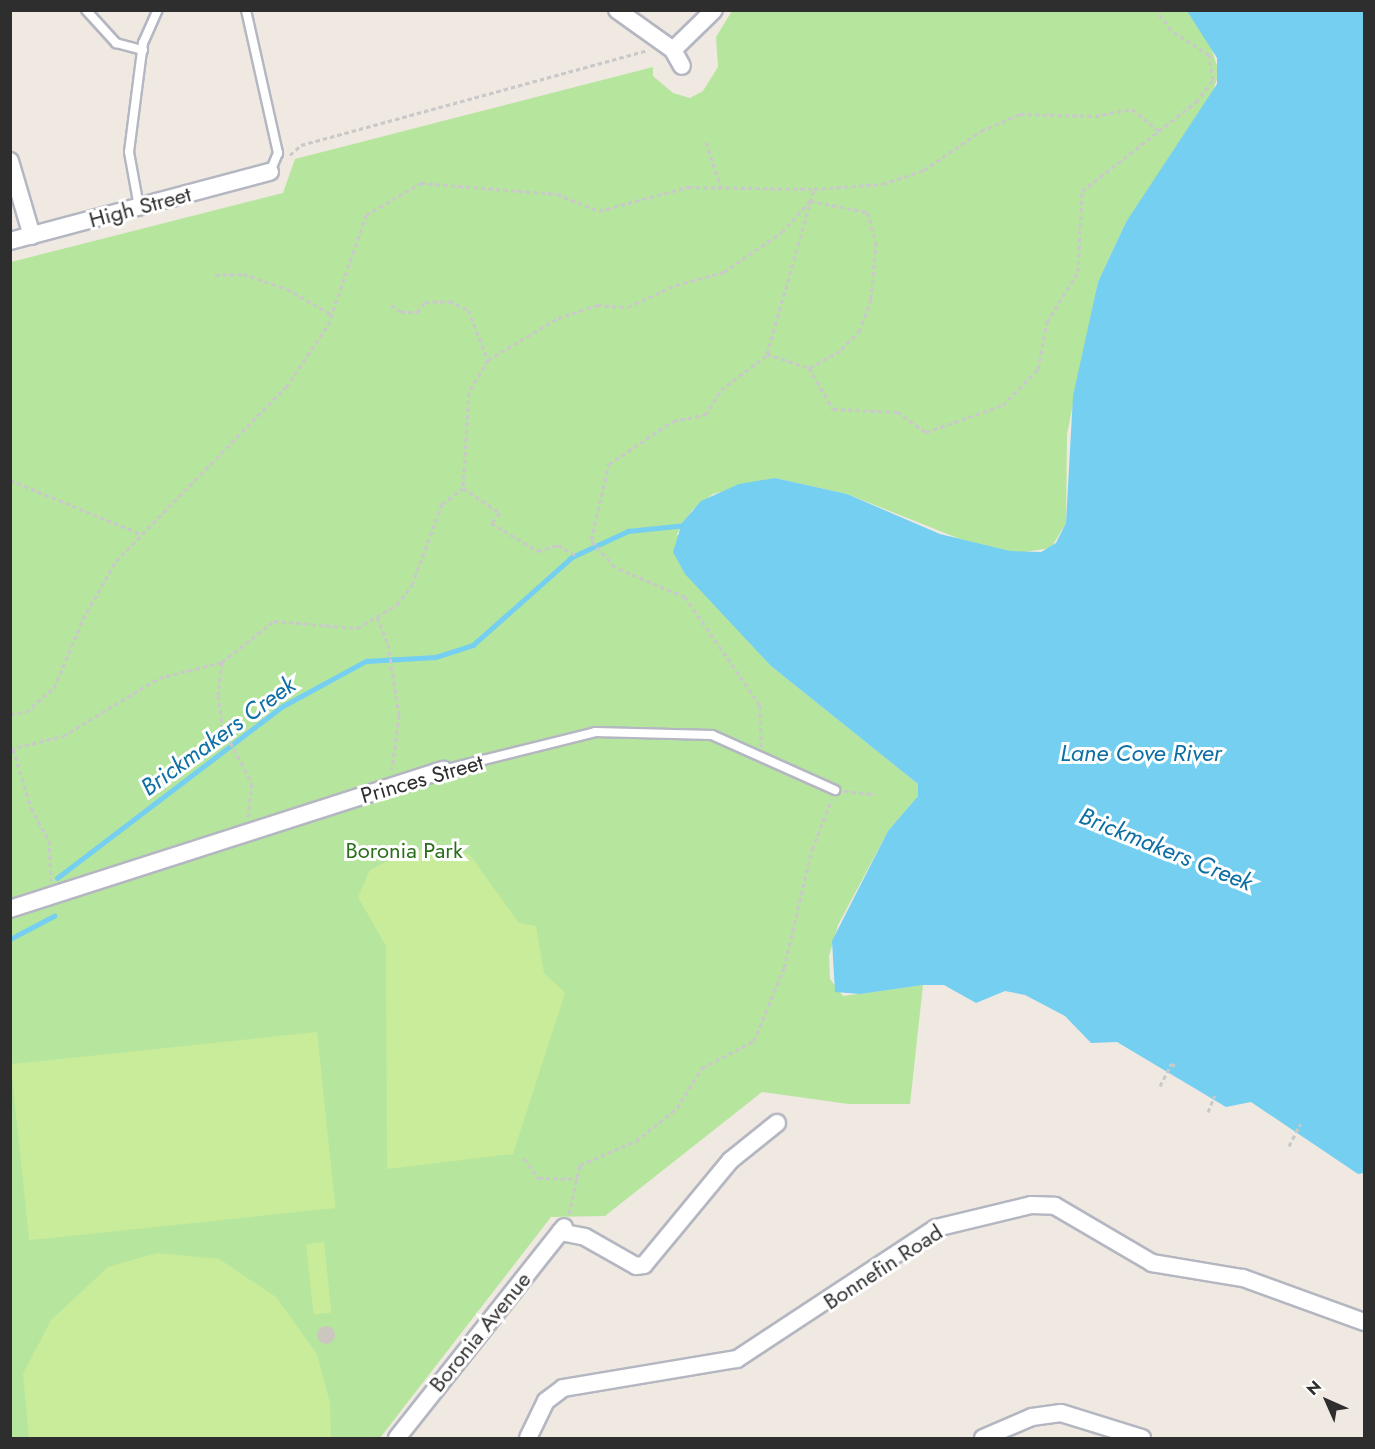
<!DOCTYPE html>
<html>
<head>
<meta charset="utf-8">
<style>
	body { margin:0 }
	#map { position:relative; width:1375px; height:1449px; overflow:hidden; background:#efe9e1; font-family:Jost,sans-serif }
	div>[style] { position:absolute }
	.green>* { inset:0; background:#b6e59e }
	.pitch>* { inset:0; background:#c9ec9a; transform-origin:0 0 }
	.water>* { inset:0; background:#75cff0 }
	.stream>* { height:4.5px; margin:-2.25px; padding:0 2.25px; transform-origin:2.25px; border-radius:2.25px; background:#75cff0 }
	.building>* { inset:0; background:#cbc7bf }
	.round { border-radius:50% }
	.path>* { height:3px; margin-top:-1.5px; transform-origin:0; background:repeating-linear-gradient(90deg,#c9c9c9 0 4.5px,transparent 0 7.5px) }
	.roads { filter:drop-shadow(2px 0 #b4b7c1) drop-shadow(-2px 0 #b4b7c1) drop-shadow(0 2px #b4b7c1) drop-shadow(0 -2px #b4b7c1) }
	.service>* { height:8px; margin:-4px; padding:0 4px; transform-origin:4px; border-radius:4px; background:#fff }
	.minor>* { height:16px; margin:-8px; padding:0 8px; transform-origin:8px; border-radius:8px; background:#fff }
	span { translate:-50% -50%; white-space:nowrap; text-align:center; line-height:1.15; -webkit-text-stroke:6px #fff; paint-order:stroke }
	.street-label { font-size:22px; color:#2e2e2e }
	.park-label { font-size:22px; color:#2c6e1b }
	.water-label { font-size:24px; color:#0d6fa3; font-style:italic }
	.frame { position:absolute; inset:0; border:12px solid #2e2e2e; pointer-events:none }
	.north { position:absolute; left:1297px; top:1371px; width:60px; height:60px; -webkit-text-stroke:4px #fff; paint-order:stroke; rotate:315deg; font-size:16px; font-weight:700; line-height:24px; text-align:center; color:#2e2e2e }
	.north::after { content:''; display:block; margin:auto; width:21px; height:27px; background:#2e2e2e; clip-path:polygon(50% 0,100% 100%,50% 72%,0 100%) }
</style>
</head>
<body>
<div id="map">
	<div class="green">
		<i style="clip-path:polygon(732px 11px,1187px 11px,1210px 44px,1219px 72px,1212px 95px,1176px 153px,1126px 222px,1098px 282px,1067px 434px,1066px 523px,1051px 548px,1017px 553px,960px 539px,847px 494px,775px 478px,713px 494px,692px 510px,677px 534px,709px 596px,771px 666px,918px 784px,918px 796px,888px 831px,838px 925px,829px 956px,830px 979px,843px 996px,923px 985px,910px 1104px,849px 1104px,762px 1092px,605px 1216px,551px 1217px,380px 1438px,11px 1438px,11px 262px,283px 193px,295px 159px,653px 67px,653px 76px,673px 93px,690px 98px,703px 91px,718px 67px,716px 37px)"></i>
	</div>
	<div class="pitch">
		<i style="clip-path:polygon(411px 849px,469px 854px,519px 923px,536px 926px,544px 973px,565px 993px,513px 1154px,387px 1169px,386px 946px,358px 897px,370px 870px)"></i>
		<i style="left:317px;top:1032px;width:177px;height:308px;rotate:84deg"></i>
		<i style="left:324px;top:1242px;width:71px;height:18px;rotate:84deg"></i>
		<i style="clip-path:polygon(157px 1253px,219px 1259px,276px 1297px,317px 1354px,330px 1403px,331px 1438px,29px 1438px,23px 1374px,51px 1320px,108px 1267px)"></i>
	</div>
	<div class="water">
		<i style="clip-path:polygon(1187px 11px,1364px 11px,1364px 1173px,1358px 1174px,1251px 1102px,1226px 1107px,1117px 1042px,1091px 1043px,1065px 1016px,1025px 995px,1005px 991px,976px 1003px,944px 985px,923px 985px,860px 994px,835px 992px,832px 941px,888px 831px,918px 796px,918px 784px,771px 666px,685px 574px,673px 552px,682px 523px,701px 501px,739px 484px,775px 478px,847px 494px,940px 534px,1010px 551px,1041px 552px,1056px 543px,1066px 523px,1073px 396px,1098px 282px,1126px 222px,1217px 84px,1217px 58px)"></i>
	</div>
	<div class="stream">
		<i style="left:57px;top:878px;width:284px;rotate:-37.3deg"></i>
		<i style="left:283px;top:706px;width:94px;rotate:-28.5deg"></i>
		<i style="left:366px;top:661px;width:70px;rotate:-3.3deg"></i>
		<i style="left:436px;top:657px;width:39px;rotate:-18deg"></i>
		<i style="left:473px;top:645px;width:132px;rotate:-41.6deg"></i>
		<i style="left:572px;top:557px;width:62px;rotate:-24.9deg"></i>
		<i style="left:628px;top:531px;width:58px;rotate:-5.9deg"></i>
		<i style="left:10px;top:939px;width:50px;rotate:-27.6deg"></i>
	</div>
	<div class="building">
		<i class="round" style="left:317px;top:1326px;width:18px;height:18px"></i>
	</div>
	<div class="path">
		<i style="left:706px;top:142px;width:48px;rotate:71.9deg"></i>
		<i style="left:290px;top:155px;width:15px;rotate:-42deg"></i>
		<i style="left:301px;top:145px;width:360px;rotate:-15.3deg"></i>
		<i style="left:215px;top:275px;width:28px;rotate:-2deg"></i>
		<i style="left:243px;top:274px;width:46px;rotate:18.8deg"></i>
		<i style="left:287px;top:289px;width:51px;rotate:29.6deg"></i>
		<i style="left:391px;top:305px;width:12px;rotate:35deg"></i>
		<i style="left:401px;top:312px;width:16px"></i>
		<i style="left:417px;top:312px;width:13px;rotate:-51deg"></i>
		<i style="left:425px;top:302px;width:24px;rotate:-2deg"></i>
		<i style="left:449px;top:301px;width:21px;rotate:25deg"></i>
		<i style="left:468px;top:310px;width:54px;rotate:68.2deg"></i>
		<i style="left:488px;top:360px;width:37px;rotate:121deg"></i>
		<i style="left:469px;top:392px;width:96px;rotate:93.6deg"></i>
		<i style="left:463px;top:488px;width:45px;rotate:34deg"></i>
		<i style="left:500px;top:513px;width:13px;rotate:132deg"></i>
		<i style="left:491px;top:523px;width:55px;rotate:30.8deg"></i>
		<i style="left:538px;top:551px;width:21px;rotate:-17deg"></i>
		<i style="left:558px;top:545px;width:20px;rotate:30deg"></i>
		<i style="left:767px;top:354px;width:44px;rotate:18.4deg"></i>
		<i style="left:809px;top:368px;width:48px;rotate:59.7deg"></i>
		<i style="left:833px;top:409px;width:64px;rotate:2.7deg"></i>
		<i style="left:897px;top:412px;width:35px;rotate:35deg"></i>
		<i style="left:926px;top:432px;width:82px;rotate:-19.3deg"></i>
		<i style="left:1003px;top:405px;width:50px;rotate:-45.8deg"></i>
		<i style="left:1038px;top:369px;width:48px;rotate:-79.2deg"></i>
		<i style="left:1047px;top:322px;width:59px;rotate:-58.2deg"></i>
		<i style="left:1078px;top:272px;width:81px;rotate:-87.2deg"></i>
		<i style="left:1082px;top:191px;width:145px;rotate:-38deg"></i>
		<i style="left:1196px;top:102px;width:28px;rotate:-52deg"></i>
		<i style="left:1213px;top:80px;width:25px;rotate:-99deg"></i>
		<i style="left:1209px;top:55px;width:45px;rotate:-146.7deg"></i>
		<i style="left:1171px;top:30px;width:25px;rotate:-127deg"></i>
		<i style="left:767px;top:354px;width:172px;rotate:-74.1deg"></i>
		<i style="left:814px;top:189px;width:69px;rotate:-4.1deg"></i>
		<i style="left:883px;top:184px;width:43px;rotate:-18.9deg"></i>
		<i style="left:924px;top:170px;width:69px;rotate:-34.4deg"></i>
		<i style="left:981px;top:131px;width:43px;rotate:-23.6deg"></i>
		<i style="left:1020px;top:114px;width:75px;rotate:1.5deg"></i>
		<i style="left:1095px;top:116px;width:38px;rotate:-11deg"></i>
		<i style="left:1132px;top:109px;width:36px;rotate:39deg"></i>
		<i style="left:488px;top:360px;width:82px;rotate:-31deg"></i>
		<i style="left:558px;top:318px;width:41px;rotate:-18.4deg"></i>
		<i style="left:597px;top:305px;width:31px;rotate:4deg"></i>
		<i style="left:628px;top:307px;width:53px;rotate:-24.6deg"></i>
		<i style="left:676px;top:285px;width:50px;rotate:-15.2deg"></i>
		<i style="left:724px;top:272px;width:70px;rotate:-34.6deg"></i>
		<i style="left:782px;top:232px;width:42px;rotate:-47.9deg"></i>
		<i style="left:810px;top:201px;width:58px;rotate:10.9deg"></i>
		<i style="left:867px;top:212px;width:31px;rotate:73deg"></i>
		<i style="left:876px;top:242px;width:57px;rotate:95deg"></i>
		<i style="left:871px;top:299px;width:33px;rotate:110deg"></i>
		<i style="left:860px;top:330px;width:29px;rotate:134deg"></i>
		<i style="left:840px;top:351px;width:35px;rotate:151deg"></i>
		<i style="left:10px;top:480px;width:142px;rotate:22.4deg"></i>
		<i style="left:377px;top:617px;width:29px;rotate:68deg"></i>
		<i style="left:388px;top:644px;width:72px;rotate:81.2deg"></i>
		<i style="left:399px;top:715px;width:55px;rotate:97.3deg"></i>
		<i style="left:222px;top:662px;width:33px;rotate:97deg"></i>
		<i style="left:218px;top:695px;width:34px;rotate:82deg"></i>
		<i style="left:223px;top:729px;width:61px;rotate:61.8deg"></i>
		<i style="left:252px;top:783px;width:34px;rotate:97deg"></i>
		<i style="left:10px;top:714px;width:16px;rotate:-7deg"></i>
		<i style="left:26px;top:712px;width:37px;rotate:-41deg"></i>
		<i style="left:54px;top:688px;width:75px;rotate:-67.2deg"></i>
		<i style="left:83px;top:619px;width:67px;rotate:-60.4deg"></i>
		<i style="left:116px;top:561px;width:243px;rotate:-45.7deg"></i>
		<i style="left:286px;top:387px;width:75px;rotate:-55.9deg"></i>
		<i style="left:328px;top:325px;width:116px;rotate:-70.9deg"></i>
		<i style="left:366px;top:215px;width:64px;rotate:-30.2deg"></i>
		<i style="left:421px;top:183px;width:136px;rotate:4.6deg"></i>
		<i style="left:557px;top:194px;width:45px;rotate:22deg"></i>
		<i style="left:599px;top:211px;width:92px;rotate:-15.1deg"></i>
		<i style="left:688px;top:187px;width:126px;rotate:0.9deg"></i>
		<i style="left:761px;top:747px;width:42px;rotate:-91.4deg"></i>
		<i style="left:760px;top:705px;width:131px;rotate:-124.8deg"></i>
		<i style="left:685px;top:597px;width:76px;rotate:-156.8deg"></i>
		<i style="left:615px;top:567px;width:36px;rotate:-132deg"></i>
		<i style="left:591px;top:540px;width:78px;rotate:-76.7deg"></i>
		<i style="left:609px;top:464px;width:77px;rotate:-33.9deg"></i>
		<i style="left:673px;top:421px;width:33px;rotate:-11deg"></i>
		<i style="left:705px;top:415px;width:30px;rotate:-57deg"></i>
		<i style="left:721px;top:390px;width:58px;rotate:-37.3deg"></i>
		<i style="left:10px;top:749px;width:55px;rotate:-13.8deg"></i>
		<i style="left:63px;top:736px;width:112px;rotate:-31.1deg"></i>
		<i style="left:159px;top:678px;width:65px;rotate:-14.3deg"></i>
		<i style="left:222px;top:662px;width:66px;rotate:-38.3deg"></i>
		<i style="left:274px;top:621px;width:83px;rotate:4.8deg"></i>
		<i style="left:357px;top:628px;width:46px;rotate:-29.9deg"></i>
		<i style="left:397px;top:605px;width:25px;rotate:-53deg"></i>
		<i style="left:412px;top:585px;width:86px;rotate:-69.7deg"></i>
		<i style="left:442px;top:504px;width:26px;rotate:-37deg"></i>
		<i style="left:13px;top:749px;width:62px;rotate:73deg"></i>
		<i style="left:31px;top:808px;width:37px;rotate:61deg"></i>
		<i style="left:49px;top:840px;width:41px;rotate:87.2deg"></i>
		<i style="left:844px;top:791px;width:31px;rotate:6deg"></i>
		<i style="left:1160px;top:1086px;width:25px;rotate:-63deg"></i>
		<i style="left:1171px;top:1064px;width:5px;rotate:22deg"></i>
		<i style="left:1208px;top:1112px;width:18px;rotate:-68deg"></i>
		<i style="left:1289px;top:1146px;width:25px;rotate:-63deg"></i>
		<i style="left:524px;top:1158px;width:24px;rotate:55deg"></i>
		<i style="left:538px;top:1178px;width:39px;rotate:1deg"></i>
		<i style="left:569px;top:1214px;width:50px;rotate:-77.3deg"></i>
		<i style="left:580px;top:1165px;width:61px;rotate:-23.2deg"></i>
		<i style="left:636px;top:1141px;width:53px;rotate:-38.8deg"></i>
		<i style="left:677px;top:1108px;width:47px;rotate:-58deg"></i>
		<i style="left:702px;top:1068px;width:59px;rotate:-27.4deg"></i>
		<i style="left:754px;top:1041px;width:79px;rotate:-67.7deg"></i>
		<i style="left:784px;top:968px;width:122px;rotate:-76.8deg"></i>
		<i style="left:812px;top:849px;width:54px;rotate:-68.2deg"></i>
	</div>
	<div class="roads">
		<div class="service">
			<i style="left:86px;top:10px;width:45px;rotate:47.7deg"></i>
			<i style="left:116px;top:43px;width:28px;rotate:15deg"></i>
			<i style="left:246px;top:10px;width:147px;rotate:77.4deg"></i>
			<i style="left:278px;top:153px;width:21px;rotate:113deg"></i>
			<i style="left:139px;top:207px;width:56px;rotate:-100.3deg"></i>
			<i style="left:129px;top:152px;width:110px;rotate:-82.7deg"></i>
			<i style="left:143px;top:43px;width:36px;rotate:-66deg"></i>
			<i style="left:443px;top:770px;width:157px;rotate:-14deg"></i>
			<i style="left:595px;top:732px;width:117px;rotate:1.5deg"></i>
			<i style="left:712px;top:735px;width:135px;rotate:24.1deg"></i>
		</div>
		<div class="minor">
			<i style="left:617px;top:10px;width:69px;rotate:35.5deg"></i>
			<i style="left:673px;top:50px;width:18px;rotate:61deg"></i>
			<i style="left:673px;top:50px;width:57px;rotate:-44.3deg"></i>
			<i style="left:10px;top:161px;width:78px;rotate:73.7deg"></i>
			<i style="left:10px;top:241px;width:269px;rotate:-14.9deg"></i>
			<i style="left:10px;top:909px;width:455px;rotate:-17.8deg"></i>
			<i style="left:560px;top:1232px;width:25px;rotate:11deg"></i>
			<i style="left:585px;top:1237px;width:59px;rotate:29.6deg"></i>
			<i style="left:636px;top:1266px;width:8px;rotate:-7deg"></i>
			<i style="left:644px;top:1265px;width:136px;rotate:-50.4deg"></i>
			<i style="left:731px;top:1160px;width:59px;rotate:-38.8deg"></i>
			<i style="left:397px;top:1438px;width:269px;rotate:-51.6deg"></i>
			<i style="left:528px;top:1438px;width:41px;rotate:-64.1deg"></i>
			<i style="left:546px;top:1401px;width:21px;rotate:-37deg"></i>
			<i style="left:563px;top:1388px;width:176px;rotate:-9.5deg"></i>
			<i style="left:737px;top:1359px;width:238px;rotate:-33.4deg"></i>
			<i style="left:936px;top:1228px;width:98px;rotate:-13.6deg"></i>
			<i style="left:1031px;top:1205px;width:24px;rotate:2deg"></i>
			<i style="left:1055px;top:1206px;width:113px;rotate:30.4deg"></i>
			<i style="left:1152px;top:1263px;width:92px;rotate:9.4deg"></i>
			<i style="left:1243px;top:1278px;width:129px;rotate:20deg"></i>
			<i style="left:983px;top:1438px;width:53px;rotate:-23.2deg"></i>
			<i style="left:1032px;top:1417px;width:29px;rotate:-8deg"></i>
			<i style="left:1061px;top:1413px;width:85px;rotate:17.2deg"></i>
		</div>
	</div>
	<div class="street-label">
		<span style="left:140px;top:207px;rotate:-15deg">High Street</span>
		<span style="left:422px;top:779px;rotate:-16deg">Princes Street</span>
		<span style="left:883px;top:1267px;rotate:-33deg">Bonnefin Road</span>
		<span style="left:480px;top:1332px;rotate:-51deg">Boronia Avenue</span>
	</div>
	<div class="park-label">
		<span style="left:404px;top:851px">Boronia Park</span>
	</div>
	<div class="water-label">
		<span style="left:218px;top:736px;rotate:-36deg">Brickmakers Creek</span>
		<span style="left:1141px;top:753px">Lane Cove River</span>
		<span style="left:1166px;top:849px;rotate:22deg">Brickmakers Creek</span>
	</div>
	<div class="frame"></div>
	<div class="north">N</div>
</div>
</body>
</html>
